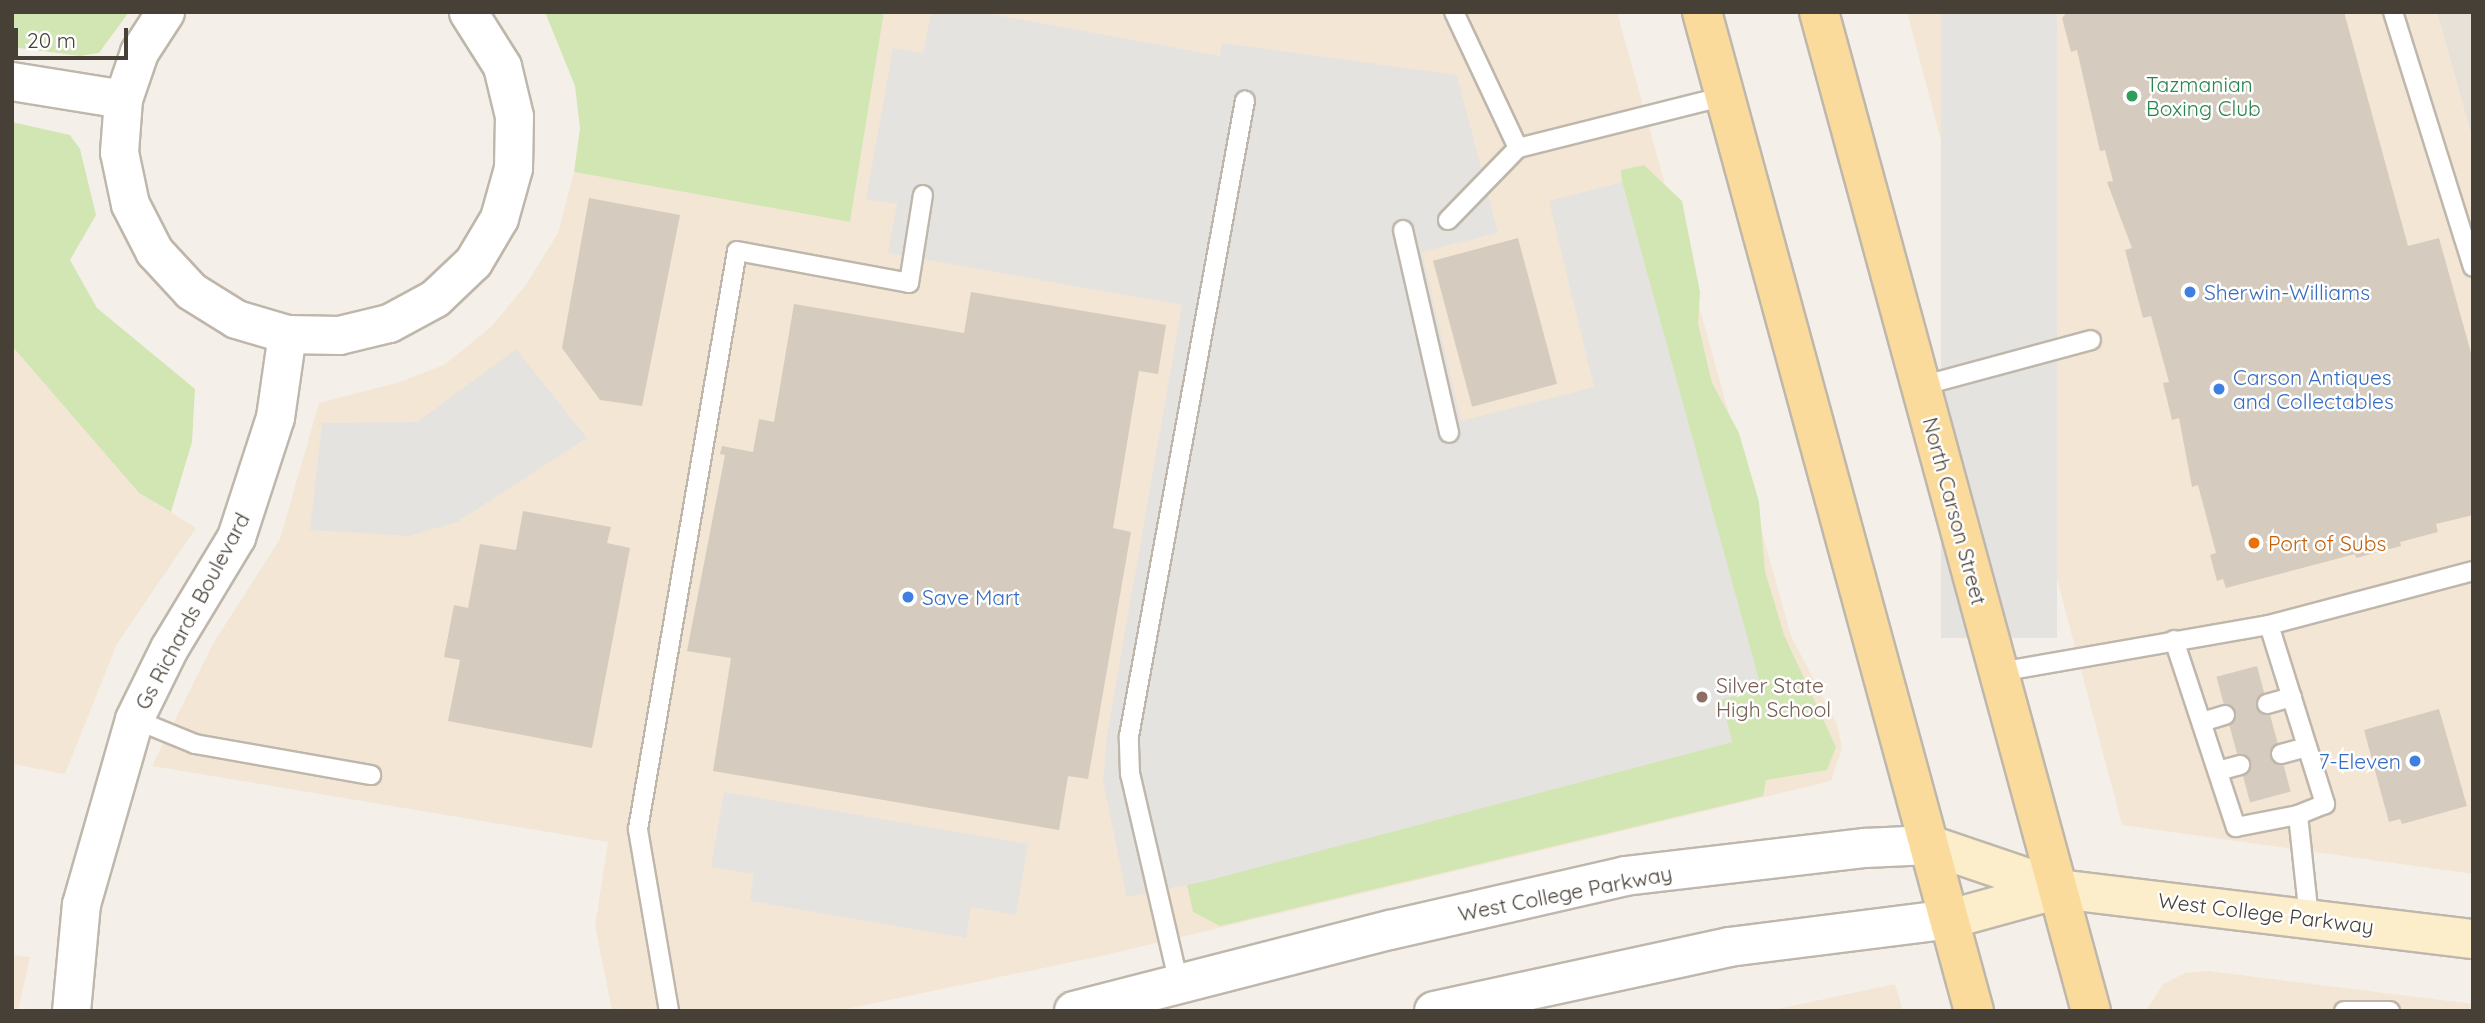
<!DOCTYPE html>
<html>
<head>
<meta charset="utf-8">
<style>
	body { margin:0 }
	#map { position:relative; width:2485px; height:1023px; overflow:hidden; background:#f4f0e9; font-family:Quicksand,sans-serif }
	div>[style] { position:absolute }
	.residential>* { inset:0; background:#e7e1d7 }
	.commercial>* { inset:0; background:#f4e6d5 }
	.green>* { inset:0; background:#d1e6b3 }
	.parking>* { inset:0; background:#e5e3e0; transform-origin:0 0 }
	.building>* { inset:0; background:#d5cbbe; transform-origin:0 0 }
	.roads { filter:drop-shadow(2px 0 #bfb7ab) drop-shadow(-2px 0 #bfb7ab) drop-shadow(0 2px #bfb7ab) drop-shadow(0 -2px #bfb7ab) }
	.service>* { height:18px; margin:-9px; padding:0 9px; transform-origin:9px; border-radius:9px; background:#fff }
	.minor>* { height:37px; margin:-18.5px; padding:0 18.5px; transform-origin:18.5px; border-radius:18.5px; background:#fff }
	.tertiary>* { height:38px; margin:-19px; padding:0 19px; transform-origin:19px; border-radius:19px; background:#fff }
	.secondary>* { height:38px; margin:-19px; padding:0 19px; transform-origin:19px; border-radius:19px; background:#fceeca }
	.primary>* { height:38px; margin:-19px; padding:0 19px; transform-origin:19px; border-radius:19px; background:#fadb9b }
	.dots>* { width:19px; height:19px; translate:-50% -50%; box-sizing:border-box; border:4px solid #fff; border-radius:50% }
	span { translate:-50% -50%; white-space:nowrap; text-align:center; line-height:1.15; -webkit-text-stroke:5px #fff; paint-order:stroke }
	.leisure-label { font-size:21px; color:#27864d }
	.left { translate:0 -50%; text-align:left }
	.shop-label { font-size:21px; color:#366cbe }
	.right { translate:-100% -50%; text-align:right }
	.street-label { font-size:21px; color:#474037 }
	.food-label { font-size:21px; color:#c56008 }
	.education-label { font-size:21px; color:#785e54 }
	.frame { position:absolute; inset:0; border:14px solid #474037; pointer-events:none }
	.scale { position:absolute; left:14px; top:28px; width:114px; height:32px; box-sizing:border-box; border:4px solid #474037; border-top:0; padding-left:9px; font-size:21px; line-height:24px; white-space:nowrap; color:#474037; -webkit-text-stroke:5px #fff; paint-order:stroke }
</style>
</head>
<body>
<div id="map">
	<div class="residential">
		<i style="clip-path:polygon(2437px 12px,2473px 12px,2473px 142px)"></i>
	</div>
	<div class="commercial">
		<i style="clip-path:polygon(884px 12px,1617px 12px,1791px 636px,1837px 724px,1842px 748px,1831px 781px,1106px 955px,836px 1011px,612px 1011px,595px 926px,608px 842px,152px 766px,214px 642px,280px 539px,319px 403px,400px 382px,444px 365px,491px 327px,525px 286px,558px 233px,574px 172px,850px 222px)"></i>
		<i style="clip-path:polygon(1907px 12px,2437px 12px,2473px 142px,2473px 874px,2122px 825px)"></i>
		<i style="clip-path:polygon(12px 346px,139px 493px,196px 528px,117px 644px,65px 774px,12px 764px)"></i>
		<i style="clip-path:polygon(12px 955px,30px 957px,18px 1011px,12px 1011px)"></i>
		<i style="clip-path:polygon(2208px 971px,2473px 1004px,2473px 1011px,2146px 1011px,2163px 984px,2185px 973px)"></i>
		<i style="clip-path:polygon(1895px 984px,1903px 1011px,1767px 1011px)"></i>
	</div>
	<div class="green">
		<i style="clip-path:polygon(12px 12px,129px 12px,99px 53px,80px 56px,12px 47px)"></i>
		<i style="clip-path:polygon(545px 12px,884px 12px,850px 222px,574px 172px,580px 128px,575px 86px)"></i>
		<i style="clip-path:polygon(12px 122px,70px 135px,80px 149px,96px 215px,70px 260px,97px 308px,195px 389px,192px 442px,171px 512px,139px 493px,12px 346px)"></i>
		<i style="clip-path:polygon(1644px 165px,1682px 201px,1700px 292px,1698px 324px,1712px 383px,1739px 433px,1759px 502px,1765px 571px,1784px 635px,1836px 747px,1827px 770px,1766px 780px,1763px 796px,1220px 926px,1193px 912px,1187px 885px,1732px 742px,1721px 699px,1760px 687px,1622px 182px,1621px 170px)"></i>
	</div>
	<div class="parking">
		<i style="clip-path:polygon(931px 12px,980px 12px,1220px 56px,1222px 43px,1457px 75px,1498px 233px,1422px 252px,1461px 421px,1594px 387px,1549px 201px,1622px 182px,1761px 687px,1721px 700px,1732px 742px,1206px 881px,1127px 897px,1103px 782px,1107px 735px,1182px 305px,888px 253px,897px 204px,866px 199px,893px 48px,923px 53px)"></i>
		<i style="left:1941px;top:12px;width:116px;height:626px"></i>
		<i style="clip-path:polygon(516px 349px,587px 438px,457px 522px,409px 536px,310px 530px,322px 423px,417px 422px)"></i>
		<i style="clip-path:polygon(724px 792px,1028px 844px,1016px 915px,971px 907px,966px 938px,750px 901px,754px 874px,711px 867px)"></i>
	</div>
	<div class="building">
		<i style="clip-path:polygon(2067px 12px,2344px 12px,2408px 246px,2439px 238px,2473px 360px,2473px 515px,2436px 524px,2438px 532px,2400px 542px,2401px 546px,2356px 558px,2355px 554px,2226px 588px,2223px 579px,2217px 581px,2210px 555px,2216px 553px,2198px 485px,2192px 487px,2179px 418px,2172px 420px,2163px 383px,2169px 382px,2151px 316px,2143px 318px,2125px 250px,2132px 248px,2107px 182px,2113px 181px,2105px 150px,2100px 151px,2077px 50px,2071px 52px,2062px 18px)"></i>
		<i style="clip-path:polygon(589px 198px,680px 215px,642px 406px,600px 400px,562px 348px)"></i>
		<i style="left:1518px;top:238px;width:151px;height:88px;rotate:75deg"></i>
		<i style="clip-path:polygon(971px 292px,1166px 325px,1158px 374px,1139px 371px,1113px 528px,1131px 532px,1088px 779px,1068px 776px,1059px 830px,713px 771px,731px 658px,687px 651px,725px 455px,720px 454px,722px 446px,753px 452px,759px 419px,774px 422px,794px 304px,964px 333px)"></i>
		<i style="clip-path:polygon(523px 511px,611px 527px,607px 543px,630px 548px,592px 748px,448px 721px,460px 660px,444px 657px,454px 605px,468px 608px,480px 544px,516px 550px)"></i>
		<i style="left:2257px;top:666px;width:130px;height:42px;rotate:75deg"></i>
		<i style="clip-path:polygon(2439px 709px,2467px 806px,2402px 824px,2400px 819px,2389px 822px,2364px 730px)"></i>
	</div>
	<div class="roads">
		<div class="service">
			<i style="left:1454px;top:12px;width:150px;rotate:64.8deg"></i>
			<i style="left:2393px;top:12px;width:267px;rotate:72.6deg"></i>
			<i style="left:1448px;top:220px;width:100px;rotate:-45.8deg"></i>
			<i style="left:1518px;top:148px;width:213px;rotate:-14.1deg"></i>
			<i style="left:1403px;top:230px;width:208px;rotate:77.2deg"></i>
			<i style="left:1921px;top:386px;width:176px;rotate:-15.1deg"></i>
			<i style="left:2269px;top:625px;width:188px;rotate:72.6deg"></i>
			<i style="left:2325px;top:804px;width:29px;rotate:158deg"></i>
			<i style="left:2298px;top:815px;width:104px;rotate:83.9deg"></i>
			<i style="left:2174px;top:640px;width:197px;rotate:71.7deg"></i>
			<i style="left:2236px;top:827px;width:63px;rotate:-11deg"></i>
			<i style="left:1999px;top:672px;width:274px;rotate:-9.9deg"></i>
			<i style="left:2269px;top:625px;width:211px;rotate:-14.8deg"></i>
			<i style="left:2267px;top:704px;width:26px;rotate:-16deg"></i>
			<i style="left:134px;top:719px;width:66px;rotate:22.3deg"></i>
			<i style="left:195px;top:744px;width:179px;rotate:10deg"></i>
			<i style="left:2202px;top:722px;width:24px;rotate:-17deg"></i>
			<i style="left:2281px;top:754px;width:27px;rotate:-15deg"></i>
			<i style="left:2218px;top:771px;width:23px;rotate:-15deg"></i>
			<i style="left:1179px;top:984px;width:216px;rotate:-103.1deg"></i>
			<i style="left:1130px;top:774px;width:38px;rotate:-92deg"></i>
			<i style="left:1129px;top:736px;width:646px;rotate:-79.66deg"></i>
			<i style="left:669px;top:1011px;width:185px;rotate:-99.7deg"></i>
			<i style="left:638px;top:829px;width:586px;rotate:-80.28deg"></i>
			<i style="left:737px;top:251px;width:175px;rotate:10.5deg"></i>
			<i style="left:909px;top:283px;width:89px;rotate:-81deg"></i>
			<i style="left:2344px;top:1011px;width:46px"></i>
		</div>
		<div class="minor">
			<i style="left:165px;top:12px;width:48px;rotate:123deg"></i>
			<i style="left:139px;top:52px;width:50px;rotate:108.8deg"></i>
			<i style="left:123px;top:99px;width:53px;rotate:94.3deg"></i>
			<i style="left:119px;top:152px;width:53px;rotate:78.1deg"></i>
			<i style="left:130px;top:204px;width:53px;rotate:62.9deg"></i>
			<i style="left:154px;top:251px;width:54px;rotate:47.2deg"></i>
			<i style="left:191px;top:291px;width:53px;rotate:31.9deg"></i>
			<i style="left:236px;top:319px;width:53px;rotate:16.4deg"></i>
			<i style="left:287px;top:334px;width:52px;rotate:1.1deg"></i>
			<i style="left:339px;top:335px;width:51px;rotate:-13.5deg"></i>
			<i style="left:389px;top:323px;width:52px;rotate:-28.5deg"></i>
			<i style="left:435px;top:298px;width:52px;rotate:-43.5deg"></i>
			<i style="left:473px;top:262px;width:51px;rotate:-59.4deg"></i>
			<i style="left:499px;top:218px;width:52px;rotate:-74.4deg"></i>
			<i style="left:513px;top:168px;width:52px;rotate:-88.9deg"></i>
			<i style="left:514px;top:116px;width:51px;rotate:-103.5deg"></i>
			<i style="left:502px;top:66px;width:64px;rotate:-122.2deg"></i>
			<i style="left:12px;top:81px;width:112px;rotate:9.2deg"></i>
			<i style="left:71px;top:1011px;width:107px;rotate:-84.7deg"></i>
			<i style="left:81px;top:904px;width:192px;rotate:-74deg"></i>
			<i style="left:134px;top:719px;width:79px;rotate:-63.8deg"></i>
			<i style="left:169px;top:648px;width:130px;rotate:-58.9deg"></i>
			<i style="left:236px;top:537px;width:126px;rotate:-72deg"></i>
			<i style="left:275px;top:417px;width:84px;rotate:-81.8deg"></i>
		</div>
		<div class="tertiary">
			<i style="left:1074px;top:1011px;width:326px;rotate:-14.4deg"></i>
			<i style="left:1390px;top:930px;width:241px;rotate:-12.9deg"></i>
			<i style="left:1625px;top:876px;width:242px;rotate:-6.7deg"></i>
			<i style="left:1865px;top:848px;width:65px;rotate:-2.6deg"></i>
			<i style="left:1434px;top:1011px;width:302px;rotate:-12.2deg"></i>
			<i style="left:1729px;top:947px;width:223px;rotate:-7.2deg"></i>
		</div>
		<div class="secondary">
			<i style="left:1930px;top:845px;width:136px;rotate:18.8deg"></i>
			<i style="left:2059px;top:889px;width:417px;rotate:6.9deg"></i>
			<i style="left:1950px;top:919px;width:113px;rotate:-15.4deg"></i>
		</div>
		<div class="primary">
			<i style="left:1702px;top:12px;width:1035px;rotate:74.77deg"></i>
			<i style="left:1819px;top:12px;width:1035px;rotate:74.77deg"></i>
		</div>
	</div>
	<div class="dots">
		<i style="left:2132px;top:96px;background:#2e9e5b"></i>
		<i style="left:2190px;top:292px;background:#3f7fe0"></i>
		<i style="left:2219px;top:389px;background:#3f7fe0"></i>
		<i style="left:2254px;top:543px;background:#e8710a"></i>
		<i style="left:908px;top:597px;background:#3f7fe0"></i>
		<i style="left:1702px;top:697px;background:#8d6e63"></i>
		<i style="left:2415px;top:761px;background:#3f7fe0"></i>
	</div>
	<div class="leisure-label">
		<span class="left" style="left:2146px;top:96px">Tazmanian<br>Boxing Club</span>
	</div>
	<div class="shop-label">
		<span class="left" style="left:2204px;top:292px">Sherwin-Williams</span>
		<span class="left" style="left:2233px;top:389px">Carson Antiques<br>and Collectables</span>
		<span class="left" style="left:922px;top:597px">Save Mart</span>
		<span class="right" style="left:2401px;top:761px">7-Eleven</span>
	</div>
	<div class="street-label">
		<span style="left:1955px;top:511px;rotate:75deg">North Carson Street</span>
		<span style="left:192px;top:611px;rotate:-62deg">Gs Richards Boulevard</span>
		<span style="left:1565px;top:893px;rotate:-11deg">West College Parkway</span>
		<span style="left:2266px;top:913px;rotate:7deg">West College Parkway</span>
	</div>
	<div class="food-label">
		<span class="left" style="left:2268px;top:543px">Port of Subs</span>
	</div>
	<div class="education-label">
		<span class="left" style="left:1716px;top:697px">Silver State<br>High School</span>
	</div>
	<div class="frame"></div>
	<div class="scale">20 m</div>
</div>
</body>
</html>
